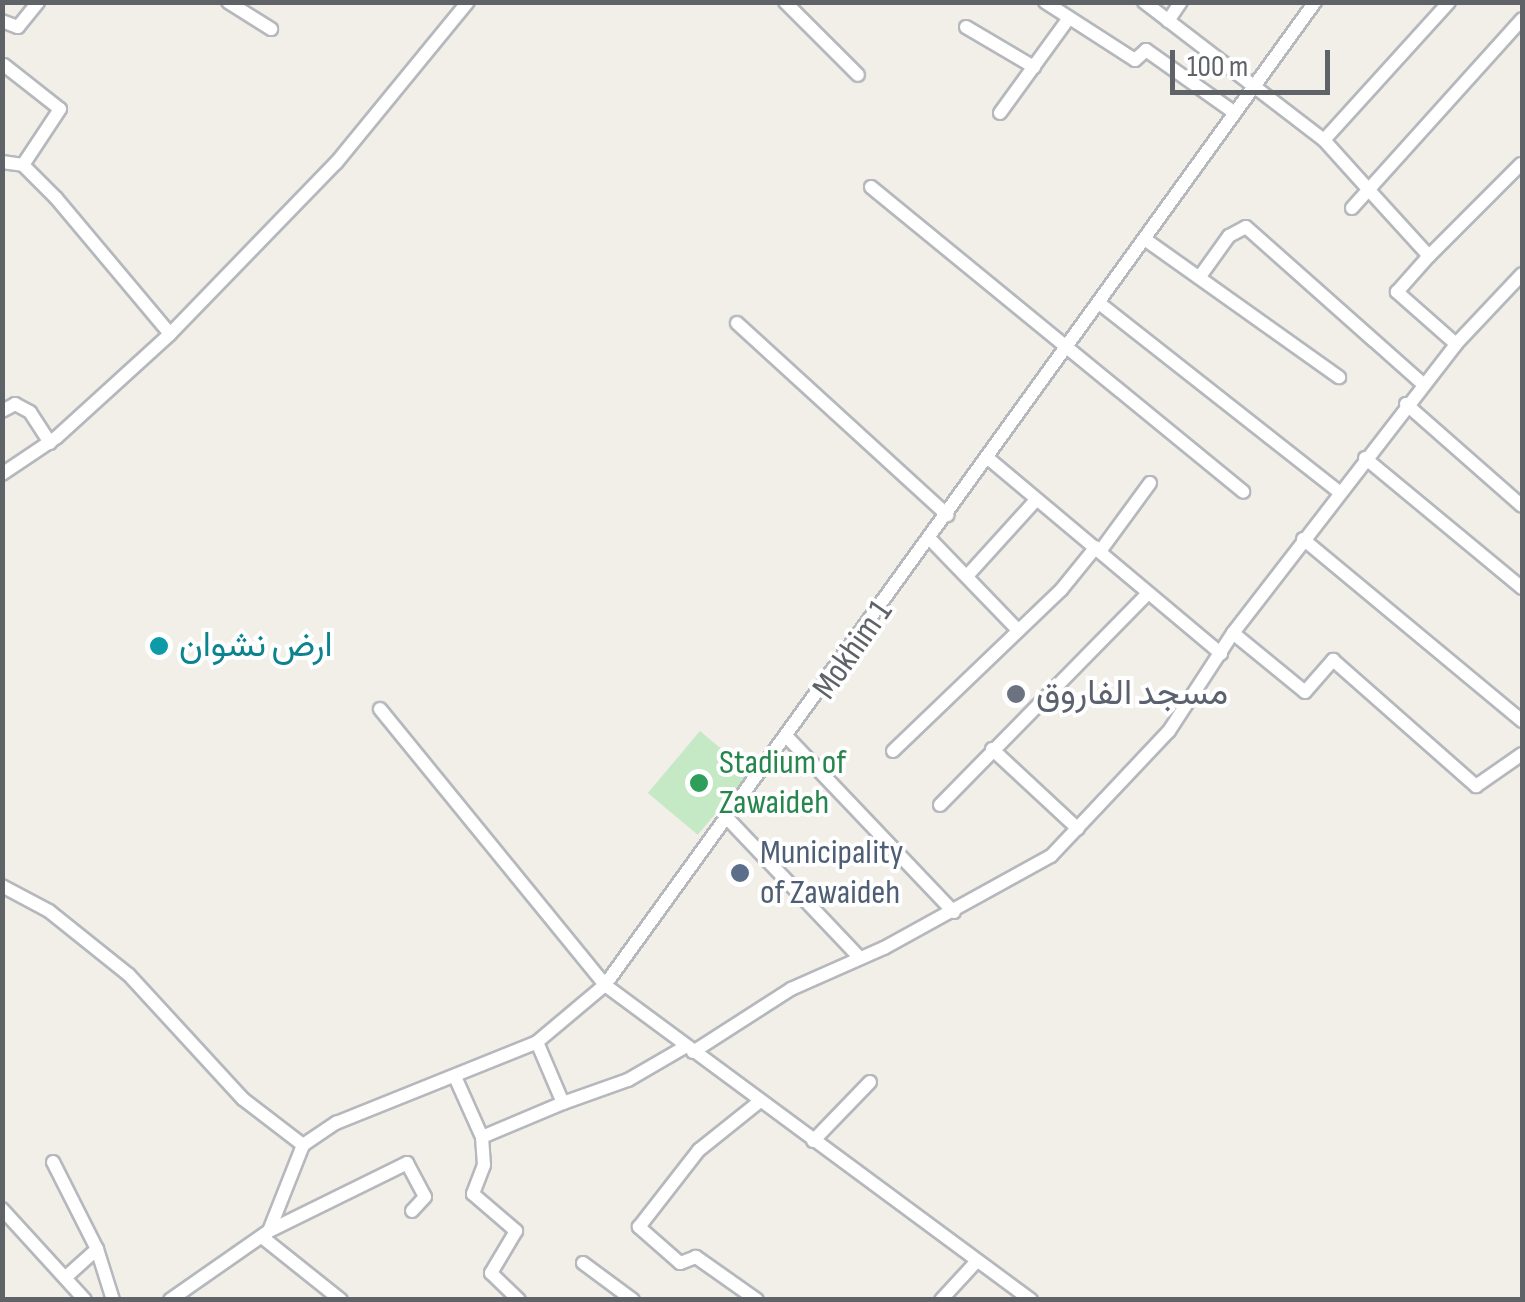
<!DOCTYPE html>
<html>
<head>
<meta charset="utf-8">
<style>
	body { margin:0 }
	#map { position:relative; width:1525px; height:1302px; overflow:hidden; background:#f1efe8; font-family:"Sofia Sans Condensed",Vazirmatn,sans-serif }
	div>[style] { position:absolute }
	.green>* { inset:0; background:#c5e8c5; transform-origin:0 0 }
	.roads { filter:drop-shadow(2px 0 #b5b8bc) drop-shadow(-2px 0 #b5b8bc) drop-shadow(0 2px #b5b8bc) drop-shadow(0 -2px #b5b8bc) }
	.minor>* { height:12px; margin:-6px; padding:0 6px; transform-origin:6px; border-radius:6px; background:#fff }
	.dots>* { width:28px; height:28px; translate:-50% -50%; box-sizing:border-box; border:5px solid #fff; border-radius:50% }
	span { translate:-50% -50%; white-space:nowrap; text-align:center; line-height:1.15; -webkit-text-stroke:8px #fff; paint-order:stroke }
	.culture-label { font-size:35px; color:#0d838f }
	.left { translate:0 -50%; text-align:left }
	.street-label { font-size:35px; color:#5f6368 }
	.worship-label { font-size:35px; color:#5b616d }
	.leisure-label { font-size:35px; color:#27864d }
	.service-label { font-size:35px; color:#4e5e75 }
	.frame { position:absolute; inset:0; border:5px solid #5f6368; pointer-events:none }
	.scale { position:absolute; left:1170px; top:50px; width:160px; height:45px; box-sizing:border-box; border:5px solid #5f6368; border-top:0; padding-left:12px; font-size:30px; line-height:35px; white-space:nowrap; color:#5f6368; -webkit-text-stroke:8px #fff; paint-order:stroke }
</style>
</head>
<body>
<div id="map">
	<div class="green">
		<i style="left:700px;top:731px;width:65px;height:81px;rotate:40deg"></i>
	</div>
	<div class="roads">
		<div class="minor">
			<i style="left:228px;top:2px;width:51px;rotate:32.1deg"></i>
			<i style="left:785px;top:2px;width:103px;rotate:45deg"></i>
			<i style="left:1045px;top:2px;width:107px;rotate:32.8deg"></i>
			<i style="left:1135px;top:60px;width:15px;rotate:-42deg"></i>
			<i style="left:1146px;top:50px;width:109px;rotate:35.3deg"></i>
			<i style="left:2px;top:21px;width:17px;rotate:21deg"></i>
			<i style="left:18px;top:27px;width:32px;rotate:-51deg"></i>
			<i style="left:1168px;top:21px;width:23px;rotate:-56deg"></i>
			<i style="left:966px;top:27px;width:79px;rotate:30.5deg"></i>
			<i style="left:4px;top:65px;width:71px;rotate:38.2deg"></i>
			<i style="left:60px;top:109px;width:67px;rotate:123.5deg"></i>
			<i style="left:1000px;top:113px;width:117px;rotate:-54deg"></i>
			<i style="left:1324px;top:140px;width:186px;rotate:-47.8deg"></i>
			<i style="left:2px;top:162px;width:21px;rotate:8deg"></i>
			<i style="left:23px;top:165px;width:47px;rotate:45deg"></i>
			<i style="left:56px;top:198px;width:177px;rotate:50deg"></i>
			<i style="left:871px;top:187px;width:481px;rotate:39.3deg"></i>
			<i style="left:1352px;top:208px;width:254px;rotate:-48deg"></i>
			<i style="left:1146px;top:240px;width:237px;rotate:35.4deg"></i>
			<i style="left:1429px;top:256px;width:130px;rotate:-45deg"></i>
			<i style="left:1201px;top:275px;width:48px;rotate:-54.3deg"></i>
			<i style="left:1229px;top:236px;width:19px;rotate:-28deg"></i>
			<i style="left:1246px;top:227px;width:237px;rotate:41.6deg"></i>
			<i style="left:1099px;top:303px;width:305px;rotate:38.2deg"></i>
			<i style="left:737px;top:323px;width:285px;rotate:42.4deg"></i>
			<i style="left:1456px;top:344px;width:96px;rotate:-46.7deg"></i>
			<i style="left:1406px;top:404px;width:154px;rotate:41.3deg"></i>
			<i style="left:2px;top:411px;width:15px;rotate:-28deg"></i>
			<i style="left:15px;top:404px;width:17px;rotate:28deg"></i>
			<i style="left:30px;top:412px;width:37px;rotate:57deg"></i>
			<i style="left:1365px;top:458px;width:204px;rotate:39.6deg"></i>
			<i style="left:989px;top:459px;width:303px;rotate:40deg"></i>
			<i style="left:2px;top:474px;width:66px;rotate:-33.9deg"></i>
			<i style="left:57px;top:437px;width:153px;rotate:-42.3deg"></i>
			<i style="left:170px;top:334px;width:238px;rotate:-45.9deg"></i>
			<i style="left:336px;top:163px;width:208px;rotate:-50.7deg"></i>
			<i style="left:930px;top:539px;width:127px;rotate:46deg"></i>
			<i style="left:1303px;top:539px;width:285px;rotate:39.7deg"></i>
			<i style="left:1101px;top:550px;width:83px;rotate:-53.8deg"></i>
			<i style="left:967px;top:576px;width:103px;rotate:-47.8deg"></i>
			<i style="left:1233px;top:633px;width:93px;rotate:39.3deg"></i>
			<i style="left:1305px;top:692px;width:43px;rotate:-48.8deg"></i>
			<i style="left:1333px;top:660px;width:191px;rotate:41.4deg"></i>
			<i style="left:1476px;top:786px;width:56px;rotate:-34.8deg"></i>
			<i style="left:380px;top:709px;width:356px;rotate:50.8deg"></i>
			<i style="left:605px;top:985px;width:530px;rotate:36.48deg"></i>
			<i style="left:789px;top:739px;width:239px;rotate:46.4deg"></i>
			<i style="left:992px;top:749px;width:117px;rotate:42.9deg"></i>
			<i style="left:893px;top:751px;width:233px;rotate:-43.8deg"></i>
			<i style="left:1061px;top:590px;width:55px;rotate:-50.9deg"></i>
			<i style="left:940px;top:805px;width:297px;rotate:-45.5deg"></i>
			<i style="left:730px;top:821px;width:189px;rotate:46.5deg"></i>
			<i style="left:2px;top:886px;width:53px;rotate:28deg"></i>
			<i style="left:49px;top:911px;width:102px;rotate:38.7deg"></i>
			<i style="left:129px;top:975px;width:168px;rotate:47.4deg"></i>
			<i style="left:243px;top:1099px;width:76px;rotate:37.5deg"></i>
			<i style="left:693px;top:1052px;width:117px;rotate:-32.7deg"></i>
			<i style="left:791px;top:989px;width:102px;rotate:-23.8deg"></i>
			<i style="left:884px;top:948px;width:191px;rotate:-28.9deg"></i>
			<i style="left:1051px;top:856px;width:172px;rotate:-46.7deg"></i>
			<i style="left:1169px;top:731px;width:117px;rotate:-56.9deg"></i>
			<i style="left:1233px;top:633px;width:365px;rotate:-52.3deg"></i>
			<i style="left:1456px;top:344px;width:79px;rotate:-138.6deg"></i>
			<i style="left:1397px;top:292px;width:48px;rotate:-48.4deg"></i>
			<i style="left:1429px;top:256px;width:89px;rotate:-132.3deg"></i>
			<i style="left:1369px;top:190px;width:67px;rotate:-132deg"></i>
			<i style="left:1324px;top:140px;width:227px;rotate:-142.5deg"></i>
			<i style="left:456px;top:1079px;width:64px;rotate:65.9deg"></i>
			<i style="left:482px;top:1137px;width:28px;rotate:86deg"></i>
			<i style="left:484px;top:1165px;width:31px;rotate:111deg"></i>
			<i style="left:473px;top:1194px;width:57px;rotate:40.7deg"></i>
			<i style="left:516px;top:1231px;width:49px;rotate:120.8deg"></i>
			<i style="left:491px;top:1273px;width:39px;rotate:44deg"></i>
			<i style="left:563px;top:1103px;width:69px;rotate:-19.5deg"></i>
			<i style="left:628px;top:1080px;width:66px;rotate:-30.1deg"></i>
			<i style="left:482px;top:1137px;width:88px;rotate:-22.8deg"></i>
			<i style="left:563px;top:1103px;width:66px;rotate:-113.1deg"></i>
			<i style="left:813px;top:1141px;width:82px;rotate:-46deg"></i>
			<i style="left:53px;top:1162px;width:97px;rotate:63.2deg"></i>
			<i style="left:97px;top:1249px;width:53px;rotate:72.6deg"></i>
			<i style="left:2px;top:1209px;width:123px;rotate:47.6deg"></i>
			<i style="left:269px;top:1231px;width:154px;rotate:-26.2deg"></i>
			<i style="left:407px;top:1163px;width:38px;rotate:62deg"></i>
			<i style="left:425px;top:1197px;width:19px;rotate:133deg"></i>
			<i style="left:262px;top:1237px;width:101px;rotate:38.6deg"></i>
			<i style="left:583px;top:1263px;width:62px;rotate:36.5deg"></i>
			<i style="left:66px;top:1277px;width:42px;rotate:-42.1deg"></i>
			<i style="left:170px;top:1300px;width:121px;rotate:-34.9deg"></i>
			<i style="left:269px;top:1231px;width:92px;rotate:-68.4deg"></i>
			<i style="left:303px;top:1145px;width:40px;rotate:-34deg"></i>
			<i style="left:336px;top:1123px;width:217px;rotate:-21.9deg"></i>
			<i style="left:537px;top:1042px;width:89px;rotate:-40deg"></i>
			<i style="left:605px;top:985px;width:1213px;rotate:-54.16deg"></i>
			<i style="left:757px;top:1300px;width:75px;rotate:-144.8deg"></i>
			<i style="left:696px;top:1257px;width:17px;rotate:159deg"></i>
			<i style="left:680px;top:1263px;width:55px;rotate:-138.7deg"></i>
			<i style="left:639px;top:1227px;width:98px;rotate:-52.1deg"></i>
			<i style="left:699px;top:1150px;width:77px;rotate:-38.7deg"></i>
			<i style="left:941px;top:1300px;width:53px;rotate:-47.3deg"></i>
		</div>
	</div>
	<div class="dots">
		<i style="left:159px;top:646px;background:#0f9aa8"></i>
		<i style="left:1016px;top:694px;background:#6b7280"></i>
		<i style="left:699px;top:783px;background:#2e9e5b"></i>
		<i style="left:740px;top:873px;background:#5c6f8a"></i>
	</div>
	<div class="culture-label">
		<span class="left" style="left:179px;top:646px">ارض نشوان</span>
	</div>
	<div class="street-label">
		<span style="left:853px;top:650px;rotate:-55deg">Mokhim 1</span>
	</div>
	<div class="worship-label">
		<span class="left" style="left:1036px;top:694px">مسجد الفاروق</span>
	</div>
	<div class="leisure-label">
		<span class="left" style="left:719px;top:783px">Stadium of<br>Zawaideh</span>
	</div>
	<div class="service-label">
		<span class="left" style="left:760px;top:873px">Municipality<br>of Zawaideh</span>
	</div>
	<div class="frame"></div>
	<div class="scale">100 m</div>
</div>
</body>
</html>
